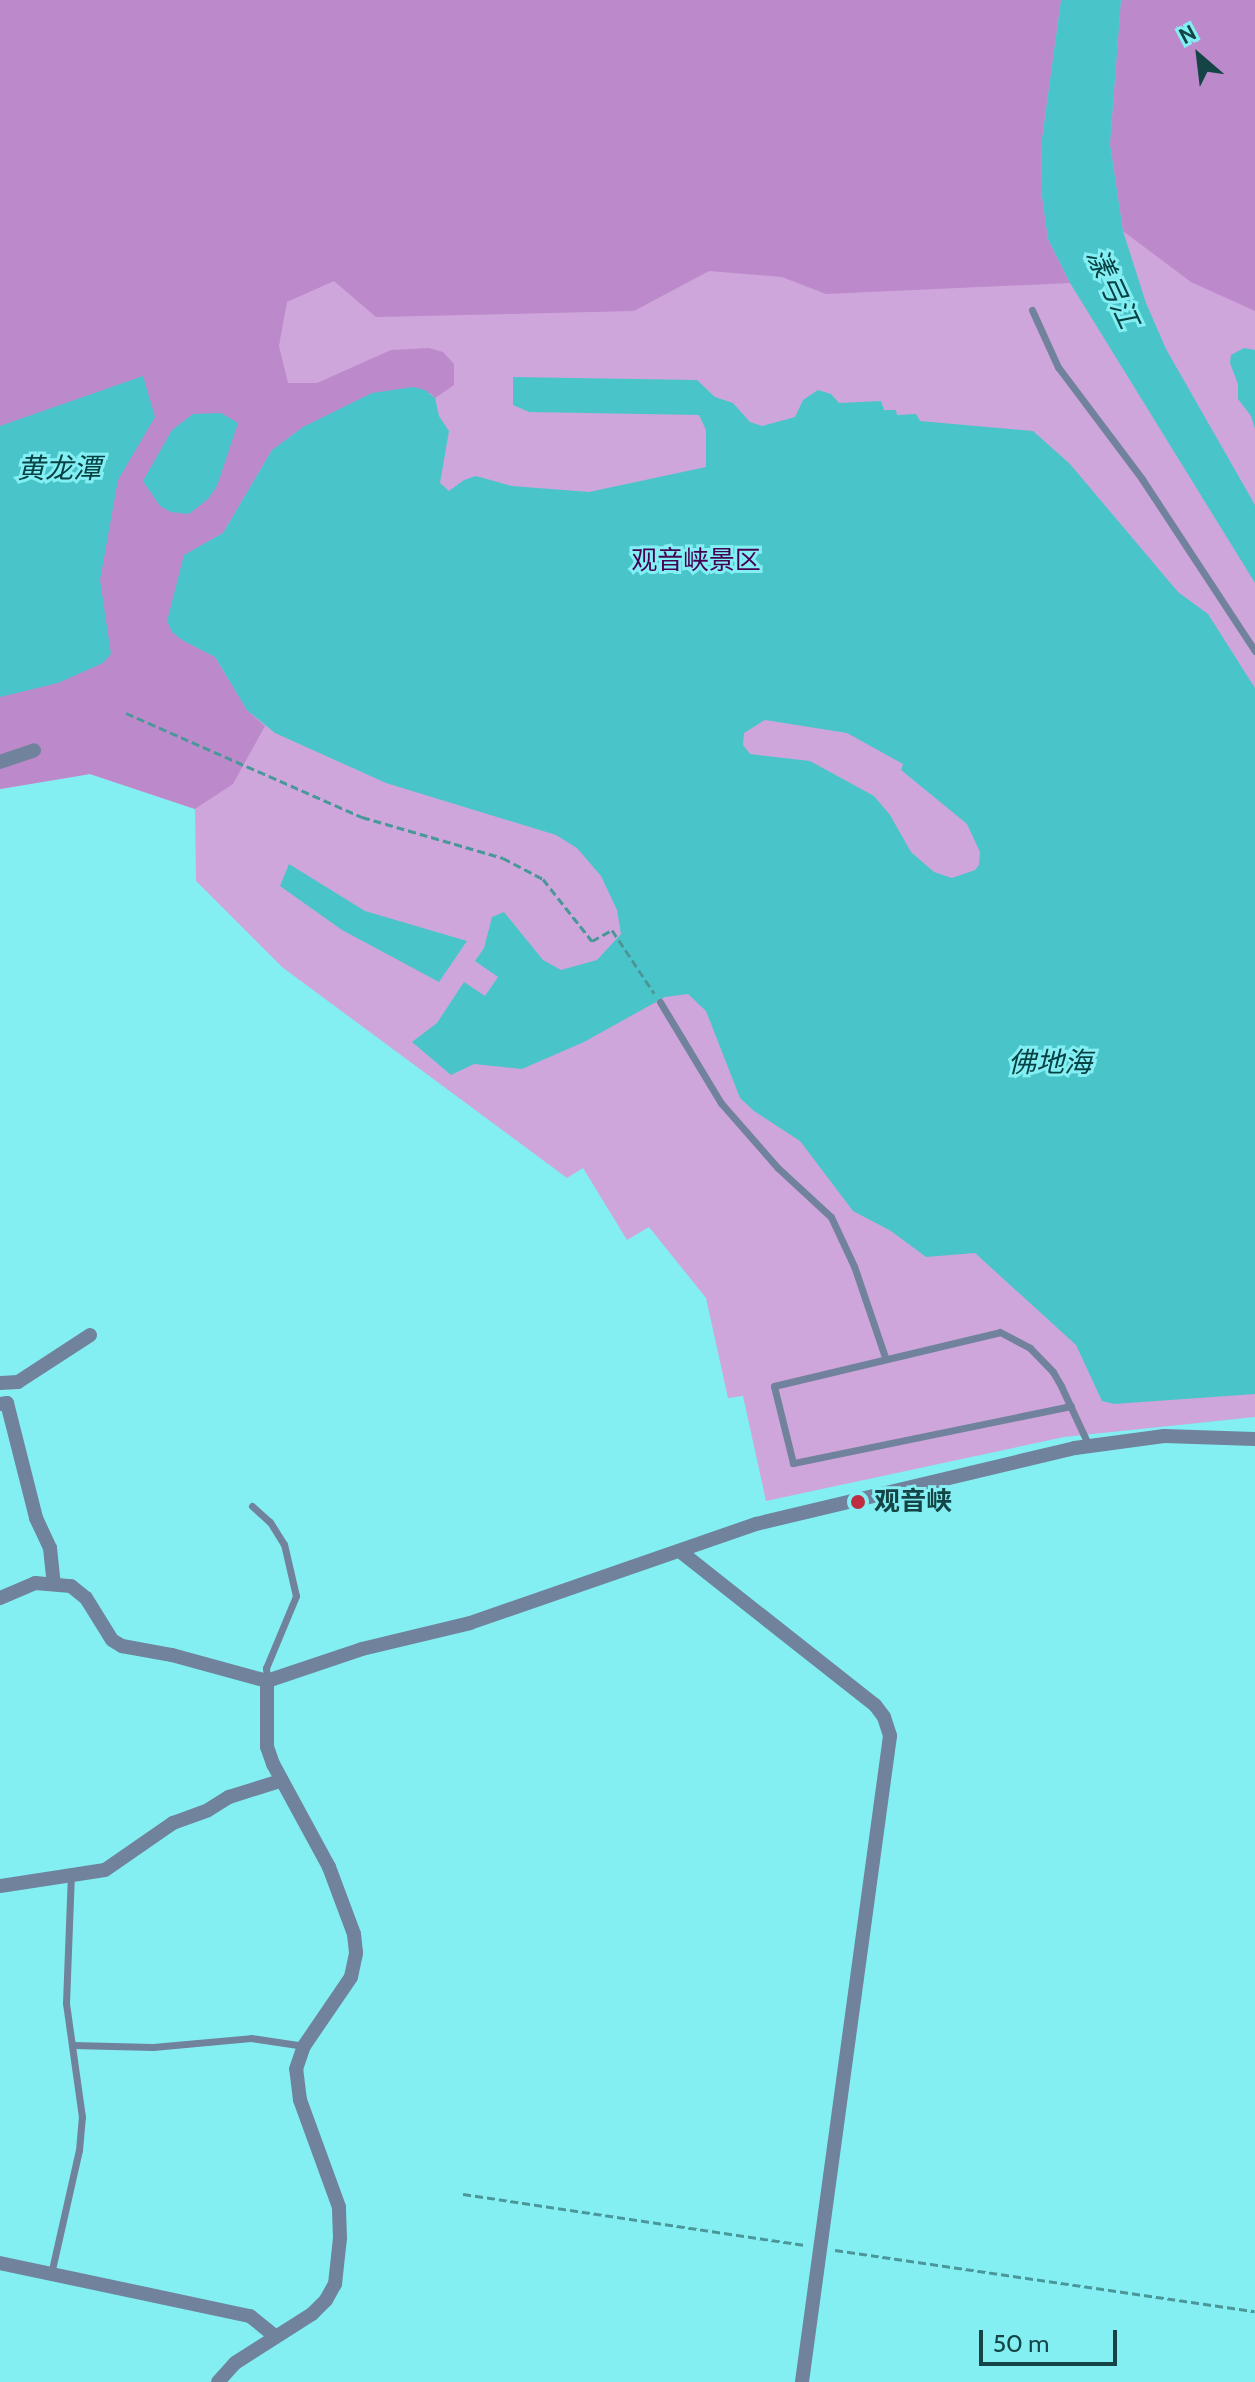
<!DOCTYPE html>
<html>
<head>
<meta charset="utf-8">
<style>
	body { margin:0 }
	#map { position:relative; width:1255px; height:2382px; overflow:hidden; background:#83eff3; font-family:Cabin,"Noto Sans SC",sans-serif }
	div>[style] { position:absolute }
	.green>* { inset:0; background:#cfa6db }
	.forest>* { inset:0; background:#bc89ca }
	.water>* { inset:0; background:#49c5c9 }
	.path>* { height:3px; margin-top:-1.5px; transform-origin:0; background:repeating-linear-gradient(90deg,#4a979a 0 8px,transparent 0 12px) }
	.service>* { height:7px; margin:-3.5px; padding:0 3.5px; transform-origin:3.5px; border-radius:3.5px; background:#71829c }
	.minor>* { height:14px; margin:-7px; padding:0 7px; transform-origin:7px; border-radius:7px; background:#71829c }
	.dots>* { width:22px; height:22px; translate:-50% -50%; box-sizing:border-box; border:4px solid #83eff3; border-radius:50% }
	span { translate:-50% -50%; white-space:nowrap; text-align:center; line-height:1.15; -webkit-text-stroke:6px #83eff3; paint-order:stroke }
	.park-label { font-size:26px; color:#450054 }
	.poi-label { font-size:26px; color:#144445; font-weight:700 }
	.left { translate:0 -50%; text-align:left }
	.water-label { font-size:28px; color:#064143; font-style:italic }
	.north { position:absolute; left:1159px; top:16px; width:80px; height:80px; -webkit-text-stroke:6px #83eff3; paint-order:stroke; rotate:332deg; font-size:22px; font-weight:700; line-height:32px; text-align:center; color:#144445 }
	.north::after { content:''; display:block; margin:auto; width:28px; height:36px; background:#144445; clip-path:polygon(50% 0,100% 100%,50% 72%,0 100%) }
	.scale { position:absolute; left:979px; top:2330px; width:138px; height:36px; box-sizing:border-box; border:4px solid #144445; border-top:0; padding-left:10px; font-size:24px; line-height:28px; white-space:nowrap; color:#144445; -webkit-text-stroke:6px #83eff3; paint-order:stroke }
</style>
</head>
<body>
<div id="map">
	<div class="green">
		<i style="clip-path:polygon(0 0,1255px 0,1255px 1417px,1064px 1437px,766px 1501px,743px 1396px,728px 1398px,706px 1298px,649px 1227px,627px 1240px,583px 1168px,567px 1178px,282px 967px,196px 881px,195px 809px,90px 774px,0 789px)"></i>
	</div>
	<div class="forest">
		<i style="clip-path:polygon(0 0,1061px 0,1042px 139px,1041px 189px,1048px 239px,1070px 283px,826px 294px,782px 277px,709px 271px,634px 311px,376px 317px,334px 281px,287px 302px,279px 346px,288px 383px,317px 383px,391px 350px,429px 348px,443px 352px,454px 364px,454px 385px,435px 398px,430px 393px,326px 416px,303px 427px,272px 450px,223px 533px,184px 555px,182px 640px,215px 657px,247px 710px,265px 726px,233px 784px,195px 809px,90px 774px,0 789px)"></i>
		<i style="clip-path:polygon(1121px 0,1255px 0,1255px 311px,1191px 282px,1123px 231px,1110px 144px)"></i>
	</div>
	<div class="water">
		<i style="clip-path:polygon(1061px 0,1121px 0,1110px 144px,1123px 231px,1146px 303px,1166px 349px,1255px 505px,1255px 583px,1070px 283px,1048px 239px,1041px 189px,1042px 139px)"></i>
		<i style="clip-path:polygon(1244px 348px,1255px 350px,1255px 429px,1251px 416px,1238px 399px,1238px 384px,1230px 363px,1231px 355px)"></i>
		<i style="clip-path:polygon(143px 376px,155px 417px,118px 480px,100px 580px,111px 654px,103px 663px,58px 683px,0 697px,0 426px)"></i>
		<i style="clip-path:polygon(evenodd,513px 377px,697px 380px,715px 397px,733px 403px,750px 422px,762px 426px,795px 417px,803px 400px,818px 390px,831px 394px,839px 403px,881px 401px,884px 410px,896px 410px,897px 415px,916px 414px,920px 421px,1033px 431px,1070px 464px,1178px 592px,1208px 614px,1255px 688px,1255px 1394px,1114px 1404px,1102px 1401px,1076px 1345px,975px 1253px,926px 1257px,891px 1231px,853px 1211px,800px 1141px,754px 1111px,740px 1098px,706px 1011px,688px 994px,665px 997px,584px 1042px,522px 1069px,474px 1064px,451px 1075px,412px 1042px,437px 1023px,464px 982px,485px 996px,498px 977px,475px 961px,484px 948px,492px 917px,504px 912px,543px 960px,561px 970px,597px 960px,621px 934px,617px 910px,601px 876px,577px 848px,556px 835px,386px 783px,275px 733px,247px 710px,215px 657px,182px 640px,172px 632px,167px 621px,184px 555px,223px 533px,272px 450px,303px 427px,372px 393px,413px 387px,425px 390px,435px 398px,439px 416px,449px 431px,440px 483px,449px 491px,464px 480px,476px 476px,512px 486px,589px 492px,706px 467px,706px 430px,699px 415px,529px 412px,513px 405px,513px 377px,765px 720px,847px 733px,903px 764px,901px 770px,967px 824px,980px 852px,979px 865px,975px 870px,952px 878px,934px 872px,911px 852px,890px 815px,874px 796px,810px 761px,750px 754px,743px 745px,744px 733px,765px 720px)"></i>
		<i style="clip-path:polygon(221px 413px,238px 423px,217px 486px,208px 499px,189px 514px,171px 512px,160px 506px,143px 481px,172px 430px,193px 414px)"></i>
		<i style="clip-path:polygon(289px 864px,365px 911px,467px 941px,439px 982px,342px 930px,280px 886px)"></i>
	</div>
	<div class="path">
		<i style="left:126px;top:713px;width:258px;rotate:23.8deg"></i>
		<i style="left:362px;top:817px;width:147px;rotate:16.2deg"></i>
		<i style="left:503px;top:858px;width:45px;rotate:27.7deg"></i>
		<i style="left:543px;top:879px;width:79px;rotate:51.7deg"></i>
		<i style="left:592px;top:941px;width:23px;rotate:-29deg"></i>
		<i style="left:612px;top:930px;width:76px;rotate:56.3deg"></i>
		<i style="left:463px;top:2194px;width:344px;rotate:8.5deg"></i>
		<i style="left:835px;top:2250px;width:424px;rotate:8.3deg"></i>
	</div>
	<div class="service">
		<i style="left:1032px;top:310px;width:63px;rotate:65.5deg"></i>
		<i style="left:1058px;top:367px;width:140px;rotate:53.1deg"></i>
		<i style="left:1142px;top:479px;width:206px;rotate:56.7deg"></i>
		<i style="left:660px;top:1002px;width:118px;rotate:58.9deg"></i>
		<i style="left:721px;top:1103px;width:86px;rotate:48.8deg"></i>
		<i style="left:778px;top:1168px;width:72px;rotate:42.8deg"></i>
		<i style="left:831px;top:1217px;width:54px;rotate:64.9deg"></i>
		<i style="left:854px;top:1266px;width:96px;rotate:71.2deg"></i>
		<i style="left:1071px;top:1406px;width:284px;rotate:168.4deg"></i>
		<i style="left:793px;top:1463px;width:79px;rotate:-103.9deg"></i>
		<i style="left:774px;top:1386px;width:232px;rotate:-13.4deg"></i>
		<i style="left:1000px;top:1332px;width:34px;rotate:28deg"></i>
		<i style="left:1030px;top:1348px;width:33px;rotate:46deg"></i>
		<i style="left:1053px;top:1372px;width:16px;rotate:60deg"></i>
		<i style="left:1061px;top:1386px;width:66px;rotate:65deg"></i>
		<i style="left:252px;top:1506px;width:24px;rotate:42deg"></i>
		<i style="left:270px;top:1522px;width:26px;rotate:58deg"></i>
		<i style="left:284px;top:1544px;width:53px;rotate:77deg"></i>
		<i style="left:296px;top:1596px;width:78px;rotate:112.6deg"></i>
		<i style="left:266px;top:1668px;width:11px;rotate:85deg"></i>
		<i style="left:72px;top:2045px;width:81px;rotate:1.4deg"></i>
		<i style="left:153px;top:2047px;width:98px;rotate:-5.2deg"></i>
		<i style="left:251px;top:2038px;width:54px;rotate:8.6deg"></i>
		<i style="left:51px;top:2274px;width:127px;rotate:-77.3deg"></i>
		<i style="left:79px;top:2150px;width:33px;rotate:-85deg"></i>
		<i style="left:82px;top:2117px;width:115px;rotate:-98deg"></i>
		<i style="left:66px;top:2003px;width:128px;rotate:-87.8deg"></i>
	</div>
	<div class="minor">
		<i style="left:0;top:762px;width:36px;rotate:-19deg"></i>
		<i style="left:0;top:1383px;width:18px;rotate:-3deg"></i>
		<i style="left:18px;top:1382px;width:86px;rotate:-33.1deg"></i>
		<i style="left:0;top:1404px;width:7px;rotate:-8deg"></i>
		<i style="left:7px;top:1403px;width:119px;rotate:75.8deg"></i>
		<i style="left:36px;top:1518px;width:33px;rotate:65deg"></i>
		<i style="left:50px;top:1548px;width:36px;rotate:84deg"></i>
		<i style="left:681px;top:1552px;width:247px;rotate:38.3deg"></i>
		<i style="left:875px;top:1705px;width:15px;rotate:53deg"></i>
		<i style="left:884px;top:1717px;width:20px;rotate:72deg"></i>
		<i style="left:890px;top:1736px;width:652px;rotate:97.76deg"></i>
		<i style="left:0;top:1598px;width:38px;rotate:-23deg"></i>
		<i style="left:35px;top:1583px;width:36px;rotate:5deg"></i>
		<i style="left:71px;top:1586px;width:19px;rotate:39deg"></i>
		<i style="left:86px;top:1598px;width:49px;rotate:58.2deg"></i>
		<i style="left:112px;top:1640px;width:12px;rotate:31deg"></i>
		<i style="left:122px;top:1646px;width:51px;rotate:10.2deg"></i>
		<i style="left:172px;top:1655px;width:98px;rotate:15.3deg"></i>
		<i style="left:267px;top:1681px;width:100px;rotate:-18.6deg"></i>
		<i style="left:362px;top:1649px;width:111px;rotate:-13.5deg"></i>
		<i style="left:470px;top:1623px;width:303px;rotate:-19.1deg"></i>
		<i style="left:756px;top:1524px;width:328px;rotate:-13.4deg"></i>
		<i style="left:1075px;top:1448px;width:90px;rotate:-7.7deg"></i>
		<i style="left:1164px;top:1436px;width:91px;rotate:1.9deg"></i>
		<i style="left:0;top:1886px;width:106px;rotate:-8.7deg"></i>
		<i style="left:105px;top:1870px;width:83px;rotate:-34.7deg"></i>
		<i style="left:173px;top:1823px;width:37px;rotate:-20deg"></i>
		<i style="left:208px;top:1810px;width:25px;rotate:-32deg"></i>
		<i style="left:229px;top:1797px;width:53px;rotate:-17.4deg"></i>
		<i style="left:0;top:2263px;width:256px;rotate:12deg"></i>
		<i style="left:250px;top:2316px;width:33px;rotate:39deg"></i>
		<i style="left:218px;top:2382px;width:25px;rotate:-48deg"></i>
		<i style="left:235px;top:2363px;width:91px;rotate:-32.5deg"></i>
		<i style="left:312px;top:2314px;width:20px;rotate:-45deg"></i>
		<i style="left:326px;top:2300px;width:18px;rotate:-61deg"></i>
		<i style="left:335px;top:2284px;width:46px;rotate:-83.8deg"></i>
		<i style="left:340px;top:2238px;width:31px;rotate:-92deg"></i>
		<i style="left:339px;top:2207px;width:114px;rotate:-110deg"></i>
		<i style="left:300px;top:2100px;width:31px;rotate:-97deg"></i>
		<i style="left:296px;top:2069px;width:24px;rotate:-71deg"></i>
		<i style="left:304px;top:2046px;width:83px;rotate:-55.7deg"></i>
		<i style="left:351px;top:1977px;width:25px;rotate:-78deg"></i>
		<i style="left:356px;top:1953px;width:19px;rotate:-96deg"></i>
		<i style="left:354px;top:1934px;width:72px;rotate:-110.5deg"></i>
		<i style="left:329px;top:1867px;width:117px;rotate:-118.5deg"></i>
		<i style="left:273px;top:1764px;width:18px;rotate:-109deg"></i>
		<i style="left:267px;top:1747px;width:66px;rotate:-90deg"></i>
	</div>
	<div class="dots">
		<i style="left:858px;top:1502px;background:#bd2c41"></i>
	</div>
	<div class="park-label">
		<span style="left:696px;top:561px">观音峡景区</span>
	</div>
	<div class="poi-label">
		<span class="left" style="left:874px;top:1502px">观音峡</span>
	</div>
	<div class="water-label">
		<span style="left:1113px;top:288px;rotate:65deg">漾弓江</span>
		<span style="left:59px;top:468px">黄龙潭</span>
		<span style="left:1050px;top:1062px">佛地海</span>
	</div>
	<div class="north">N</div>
	<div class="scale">50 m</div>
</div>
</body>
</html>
